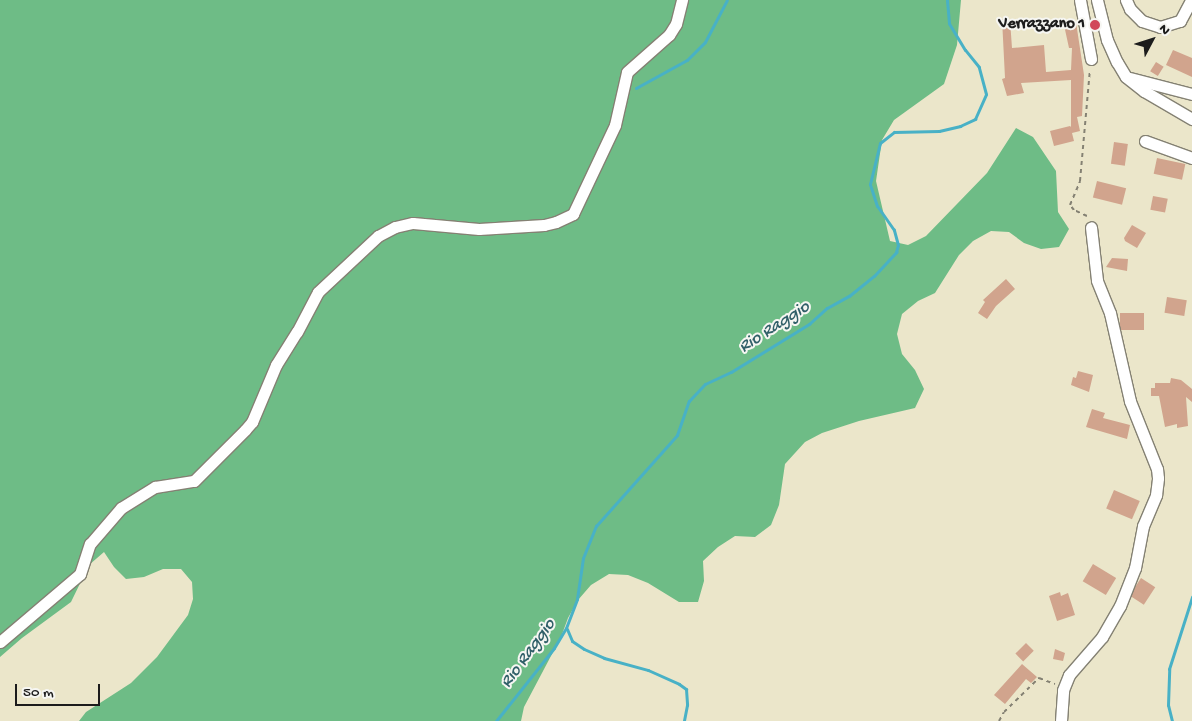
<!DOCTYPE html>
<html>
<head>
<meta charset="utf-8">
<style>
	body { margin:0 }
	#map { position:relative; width:1192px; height:721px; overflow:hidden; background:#ebe6ca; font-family:"Gochi Hand",sans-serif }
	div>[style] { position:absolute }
	.forest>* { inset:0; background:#6ebc86 }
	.stream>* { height:3px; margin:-1.5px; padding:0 1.5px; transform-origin:1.5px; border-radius:1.5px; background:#48b1c6 }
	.building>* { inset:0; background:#d1a48d; transform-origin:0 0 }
	.path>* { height:2px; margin-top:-1px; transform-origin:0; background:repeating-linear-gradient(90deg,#848173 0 4px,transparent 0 8px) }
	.roads { filter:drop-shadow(1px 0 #848173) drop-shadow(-1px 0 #848173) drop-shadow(0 1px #848173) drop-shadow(0 -1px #848173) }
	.minor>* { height:11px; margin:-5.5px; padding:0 5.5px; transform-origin:5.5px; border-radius:5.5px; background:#fff }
	.dots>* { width:14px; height:14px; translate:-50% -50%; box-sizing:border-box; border:2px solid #f6f6f2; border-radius:50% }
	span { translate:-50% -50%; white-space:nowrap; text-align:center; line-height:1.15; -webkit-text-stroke:4px #f6f6f2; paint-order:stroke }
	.poi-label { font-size:16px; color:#1c1c1c; font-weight:700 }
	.right { translate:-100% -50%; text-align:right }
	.water-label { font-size:18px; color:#305f68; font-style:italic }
	.north { position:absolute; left:1127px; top:15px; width:50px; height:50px; -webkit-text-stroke:4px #f6f6f2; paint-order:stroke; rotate:50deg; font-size:14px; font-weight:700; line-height:20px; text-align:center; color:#1c1c1c }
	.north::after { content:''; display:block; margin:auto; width:18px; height:22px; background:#1c1c1c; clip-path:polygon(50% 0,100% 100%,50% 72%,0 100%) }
	.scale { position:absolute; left:15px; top:684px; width:85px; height:22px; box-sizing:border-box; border:2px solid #1c1c1c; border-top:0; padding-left:6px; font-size:15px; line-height:18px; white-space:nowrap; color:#1c1c1c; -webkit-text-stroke:4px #f6f6f2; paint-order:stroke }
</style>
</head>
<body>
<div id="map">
	<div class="forest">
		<i style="clip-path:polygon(0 0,961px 0,957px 45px,944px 84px,894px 120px,882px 140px,876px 181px,890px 241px,908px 245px,926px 236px,987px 173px,1016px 128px,1033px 137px,1056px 171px,1058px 212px,1069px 229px,1059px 247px,1041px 249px,1024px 243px,1009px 232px,991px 231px,973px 241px,959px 255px,935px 293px,918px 301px,902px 314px,897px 334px,902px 354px,915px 370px,924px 389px,915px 408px,859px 421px,822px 433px,805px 442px,785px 464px,779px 505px,771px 525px,755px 537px,735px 536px,718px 547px,703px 561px,704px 581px,698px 602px,679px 602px,648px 583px,628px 575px,609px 574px,591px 585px,578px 600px,568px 618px,561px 637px,524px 707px,521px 721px,79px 721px,86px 712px,131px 683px,157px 657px,188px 615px,193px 599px,192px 582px,181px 569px,163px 569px,144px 577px,126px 579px,114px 567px,104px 552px,89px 565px,71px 602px,22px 638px,0 657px)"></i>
	</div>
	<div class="stream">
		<i style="left:636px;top:88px;width:58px;rotate:-28.8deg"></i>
		<i style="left:687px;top:60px;width:25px;rotate:-45deg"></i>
		<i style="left:705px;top:42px;width:47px;rotate:-62.4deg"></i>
		<i style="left:567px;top:629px;width:13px;rotate:67deg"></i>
		<i style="left:572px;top:641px;width:14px;rotate:34deg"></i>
		<i style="left:584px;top:649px;width:22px;rotate:24deg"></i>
		<i style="left:604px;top:658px;width:46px;rotate:15.3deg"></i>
		<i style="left:648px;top:670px;width:34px;rotate:24deg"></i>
		<i style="left:679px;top:684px;width:9px;rotate:36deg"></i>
		<i style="left:686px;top:689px;width:16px;rotate:86deg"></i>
		<i style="left:687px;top:705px;width:16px;rotate:101deg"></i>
		<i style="left:496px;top:721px;width:93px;rotate:-51.5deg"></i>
		<i style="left:554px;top:648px;width:23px;rotate:-59deg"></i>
		<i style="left:566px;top:628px;width:31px;rotate:-69deg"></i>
		<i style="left:577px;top:599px;width:41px;rotate:-81.7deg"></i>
		<i style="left:583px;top:558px;width:35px;rotate:-68deg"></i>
		<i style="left:596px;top:526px;width:122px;rotate:-48.3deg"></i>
		<i style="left:677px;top:435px;width:36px;rotate:-71deg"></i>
		<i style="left:689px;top:401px;width:23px;rotate:-47deg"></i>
		<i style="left:705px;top:384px;width:29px;rotate:-25deg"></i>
		<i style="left:731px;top:372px;width:92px;rotate:-31.6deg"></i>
		<i style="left:809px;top:324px;width:24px;rotate:-42deg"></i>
		<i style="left:827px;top:308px;width:25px;rotate:-29deg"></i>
		<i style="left:849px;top:296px;width:32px;rotate:-39deg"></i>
		<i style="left:874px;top:276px;width:33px;rotate:-47deg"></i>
		<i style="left:896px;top:252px;width:7px;rotate:-74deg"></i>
		<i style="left:898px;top:245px;width:16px;rotate:-105deg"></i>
		<i style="left:894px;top:230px;width:29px;rotate:-125deg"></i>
		<i style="left:877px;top:206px;width:23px;rotate:-108deg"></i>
		<i style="left:870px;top:184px;width:42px;rotate:-76.3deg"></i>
		<i style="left:880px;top:143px;width:18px;rotate:-38deg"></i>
		<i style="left:894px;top:132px;width:45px;rotate:-1.3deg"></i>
		<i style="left:939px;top:131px;width:22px;rotate:-13deg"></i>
		<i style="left:960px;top:126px;width:17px;rotate:-25deg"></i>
		<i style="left:975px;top:119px;width:27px;rotate:-66deg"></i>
		<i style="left:986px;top:94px;width:28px;rotate:-105deg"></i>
		<i style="left:979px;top:67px;width:22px;rotate:-129deg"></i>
		<i style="left:965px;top:50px;width:31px;rotate:-121deg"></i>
		<i style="left:949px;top:23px;width:23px;rotate:-95deg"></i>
		<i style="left:1172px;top:721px;width:16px;rotate:-104deg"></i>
		<i style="left:1168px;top:705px;width:36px;rotate:-88deg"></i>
		<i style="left:1169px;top:669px;width:76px;rotate:-72.3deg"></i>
	</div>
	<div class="building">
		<i style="clip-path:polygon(1002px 19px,1010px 20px,1012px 48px,1044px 45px,1046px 72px,1071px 70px,1072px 48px,1069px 48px,1064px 25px,1076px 22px,1084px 75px,1082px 116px,1077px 117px,1080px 131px,1072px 133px,1074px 141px,1054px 146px,1050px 131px,1070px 126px,1071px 127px,1071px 80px,1021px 83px,1024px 93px,1007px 96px,1002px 79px,1005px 78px)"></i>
		<i style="clip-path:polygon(1173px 50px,1192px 58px,1192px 77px,1166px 65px)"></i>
		<i style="left:1156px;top:62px;width:9px;height:11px;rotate:32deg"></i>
		<i style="left:1114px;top:142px;width:14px;height:22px;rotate:8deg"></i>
		<i style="left:1157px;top:158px;width:29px;height:16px;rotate:12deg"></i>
		<i style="left:1097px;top:181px;width:30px;height:17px;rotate:14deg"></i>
		<i style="left:1153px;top:196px;width:15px;height:14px;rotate:11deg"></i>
		<i style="clip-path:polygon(1132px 225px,1146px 233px,1137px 248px,1125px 241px,1124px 238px)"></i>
		<i style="clip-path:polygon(1112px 258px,1128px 259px,1127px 271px,1106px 267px)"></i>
		<i style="clip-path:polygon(1006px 279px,1015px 289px,996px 306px,987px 319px,978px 313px,985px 302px,983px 300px)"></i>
		<i style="left:1167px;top:297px;width:20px;height:16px;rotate:9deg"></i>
		<i style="left:1120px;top:313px;width:24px;height:17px"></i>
		<i style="clip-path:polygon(1078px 371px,1093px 375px,1089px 392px,1071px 385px,1073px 377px,1076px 378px)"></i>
		<i style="clip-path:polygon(1171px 378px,1181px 380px,1192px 389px,1192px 402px,1186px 397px,1188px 426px,1177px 428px,1177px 424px,1165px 427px,1159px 396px,1151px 396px,1151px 388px,1155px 388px,1155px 383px,1170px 383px)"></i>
		<i style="clip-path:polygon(1092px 409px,1105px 413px,1103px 418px,1130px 425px,1127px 439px,1086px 427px)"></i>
		<i style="left:1114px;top:490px;width:28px;height:20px;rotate:23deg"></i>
		<i style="left:1093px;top:564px;width:27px;height:20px;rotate:31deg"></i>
		<i style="left:1141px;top:578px;width:17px;height:21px;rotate:33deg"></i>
		<i style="clip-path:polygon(1060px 592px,1061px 596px,1068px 593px,1075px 615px,1057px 621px,1049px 596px)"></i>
		<i style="left:1026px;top:643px;width:11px;height:15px;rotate:45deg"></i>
		<i style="clip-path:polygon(1055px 649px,1065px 653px,1063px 661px,1053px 659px)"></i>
		<i style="clip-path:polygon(1022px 664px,1037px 677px,1031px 683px,1026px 679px,1005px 704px,994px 695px)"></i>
	</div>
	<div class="path">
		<i style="left:1087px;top:216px;width:14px;rotate:-155deg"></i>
		<i style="left:1074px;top:210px;width:6px;rotate:-129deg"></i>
		<i style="left:1070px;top:205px;width:26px;rotate:-67deg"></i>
		<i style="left:1080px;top:181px;width:112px;rotate:-84.9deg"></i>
		<i style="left:999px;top:721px;width:10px;rotate:-61deg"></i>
		<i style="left:1004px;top:712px;width:49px;rotate:-44.2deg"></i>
		<i style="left:1039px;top:678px;width:17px;rotate:21deg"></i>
	</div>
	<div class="roads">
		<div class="minor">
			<i style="left:1080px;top:0;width:60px;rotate:79.4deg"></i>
			<i style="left:1097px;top:0;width:41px;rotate:76deg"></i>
			<i style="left:1107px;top:40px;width:24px;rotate:66deg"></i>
			<i style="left:1117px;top:62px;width:17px;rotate:59deg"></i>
			<i style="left:1126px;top:77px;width:23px;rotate:38deg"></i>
			<i style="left:1144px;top:91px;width:56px;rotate:30.3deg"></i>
			<i style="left:1126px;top:0;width:10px;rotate:66deg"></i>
			<i style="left:1130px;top:9px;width:17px;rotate:45deg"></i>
			<i style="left:1142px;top:21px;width:19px;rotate:18deg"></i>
			<i style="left:1160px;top:27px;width:21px;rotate:-17deg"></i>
			<i style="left:1180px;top:21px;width:24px;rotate:-62deg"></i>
			<i style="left:1130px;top:78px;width:64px;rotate:14.5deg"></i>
			<i style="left:1145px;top:141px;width:50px;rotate:19.9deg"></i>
			<i style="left:0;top:642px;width:105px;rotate:-40.4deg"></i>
			<i style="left:80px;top:574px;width:32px;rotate:-72deg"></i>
			<i style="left:90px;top:544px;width:48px;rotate:-49.3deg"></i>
			<i style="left:121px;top:508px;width:40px;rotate:-32deg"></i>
			<i style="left:155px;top:487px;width:39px;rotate:-9deg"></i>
			<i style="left:194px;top:481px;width:72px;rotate:-45deg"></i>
			<i style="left:245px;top:430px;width:11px;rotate:-49deg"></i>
			<i style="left:252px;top:422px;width:62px;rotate:-67.2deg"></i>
			<i style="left:276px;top:365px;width:39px;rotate:-58deg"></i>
			<i style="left:297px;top:332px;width:45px;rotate:-62.3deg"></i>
			<i style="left:318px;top:292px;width:82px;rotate:-43deg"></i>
			<i style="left:378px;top:236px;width:19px;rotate:-28deg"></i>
			<i style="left:395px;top:227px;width:18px;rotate:-13deg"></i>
			<i style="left:413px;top:223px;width:66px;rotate:5.2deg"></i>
			<i style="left:479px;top:229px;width:65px;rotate:-3.5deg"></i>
			<i style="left:544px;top:225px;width:12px;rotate:-14deg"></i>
			<i style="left:556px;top:222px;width:19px;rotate:-25deg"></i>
			<i style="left:573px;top:214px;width:98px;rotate:-64.7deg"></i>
			<i style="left:615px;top:125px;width:54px;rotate:-77.2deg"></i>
			<i style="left:627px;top:72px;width:56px;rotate:-41.4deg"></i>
			<i style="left:669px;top:35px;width:13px;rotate:-58deg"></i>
			<i style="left:676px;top:24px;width:25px;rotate:-76deg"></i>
			<i style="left:1061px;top:721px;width:31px;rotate:-86deg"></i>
			<i style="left:1063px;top:690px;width:16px;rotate:-68deg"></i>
			<i style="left:1069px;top:675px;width:50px;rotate:-49deg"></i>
			<i style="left:1102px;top:637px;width:36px;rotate:-60deg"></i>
			<i style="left:1120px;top:606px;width:41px;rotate:-68.5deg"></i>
			<i style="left:1135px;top:568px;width:43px;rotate:-79.2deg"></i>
			<i style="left:1143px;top:526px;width:34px;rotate:-67deg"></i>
			<i style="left:1156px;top:495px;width:17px;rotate:-83deg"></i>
			<i style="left:1158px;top:478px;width:9px;rotate:-96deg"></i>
			<i style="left:1157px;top:469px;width:73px;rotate:-111.7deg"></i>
			<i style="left:1130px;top:401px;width:90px;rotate:-102.8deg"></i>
			<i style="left:1110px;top:313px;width:35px;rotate:-112deg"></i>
			<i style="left:1097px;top:280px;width:53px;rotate:-96.5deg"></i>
		</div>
	</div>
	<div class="dots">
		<i style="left:1095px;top:25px;background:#d1495b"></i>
	</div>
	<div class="poi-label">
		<span class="right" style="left:1085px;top:25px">Verrazzano 1</span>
	</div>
	<div class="water-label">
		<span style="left:775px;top:328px;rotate:-33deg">Rio Raggio</span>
		<span style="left:529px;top:654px;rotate:-54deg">Rio Raggio</span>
	</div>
	<div class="north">N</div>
	<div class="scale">50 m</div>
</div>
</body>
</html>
